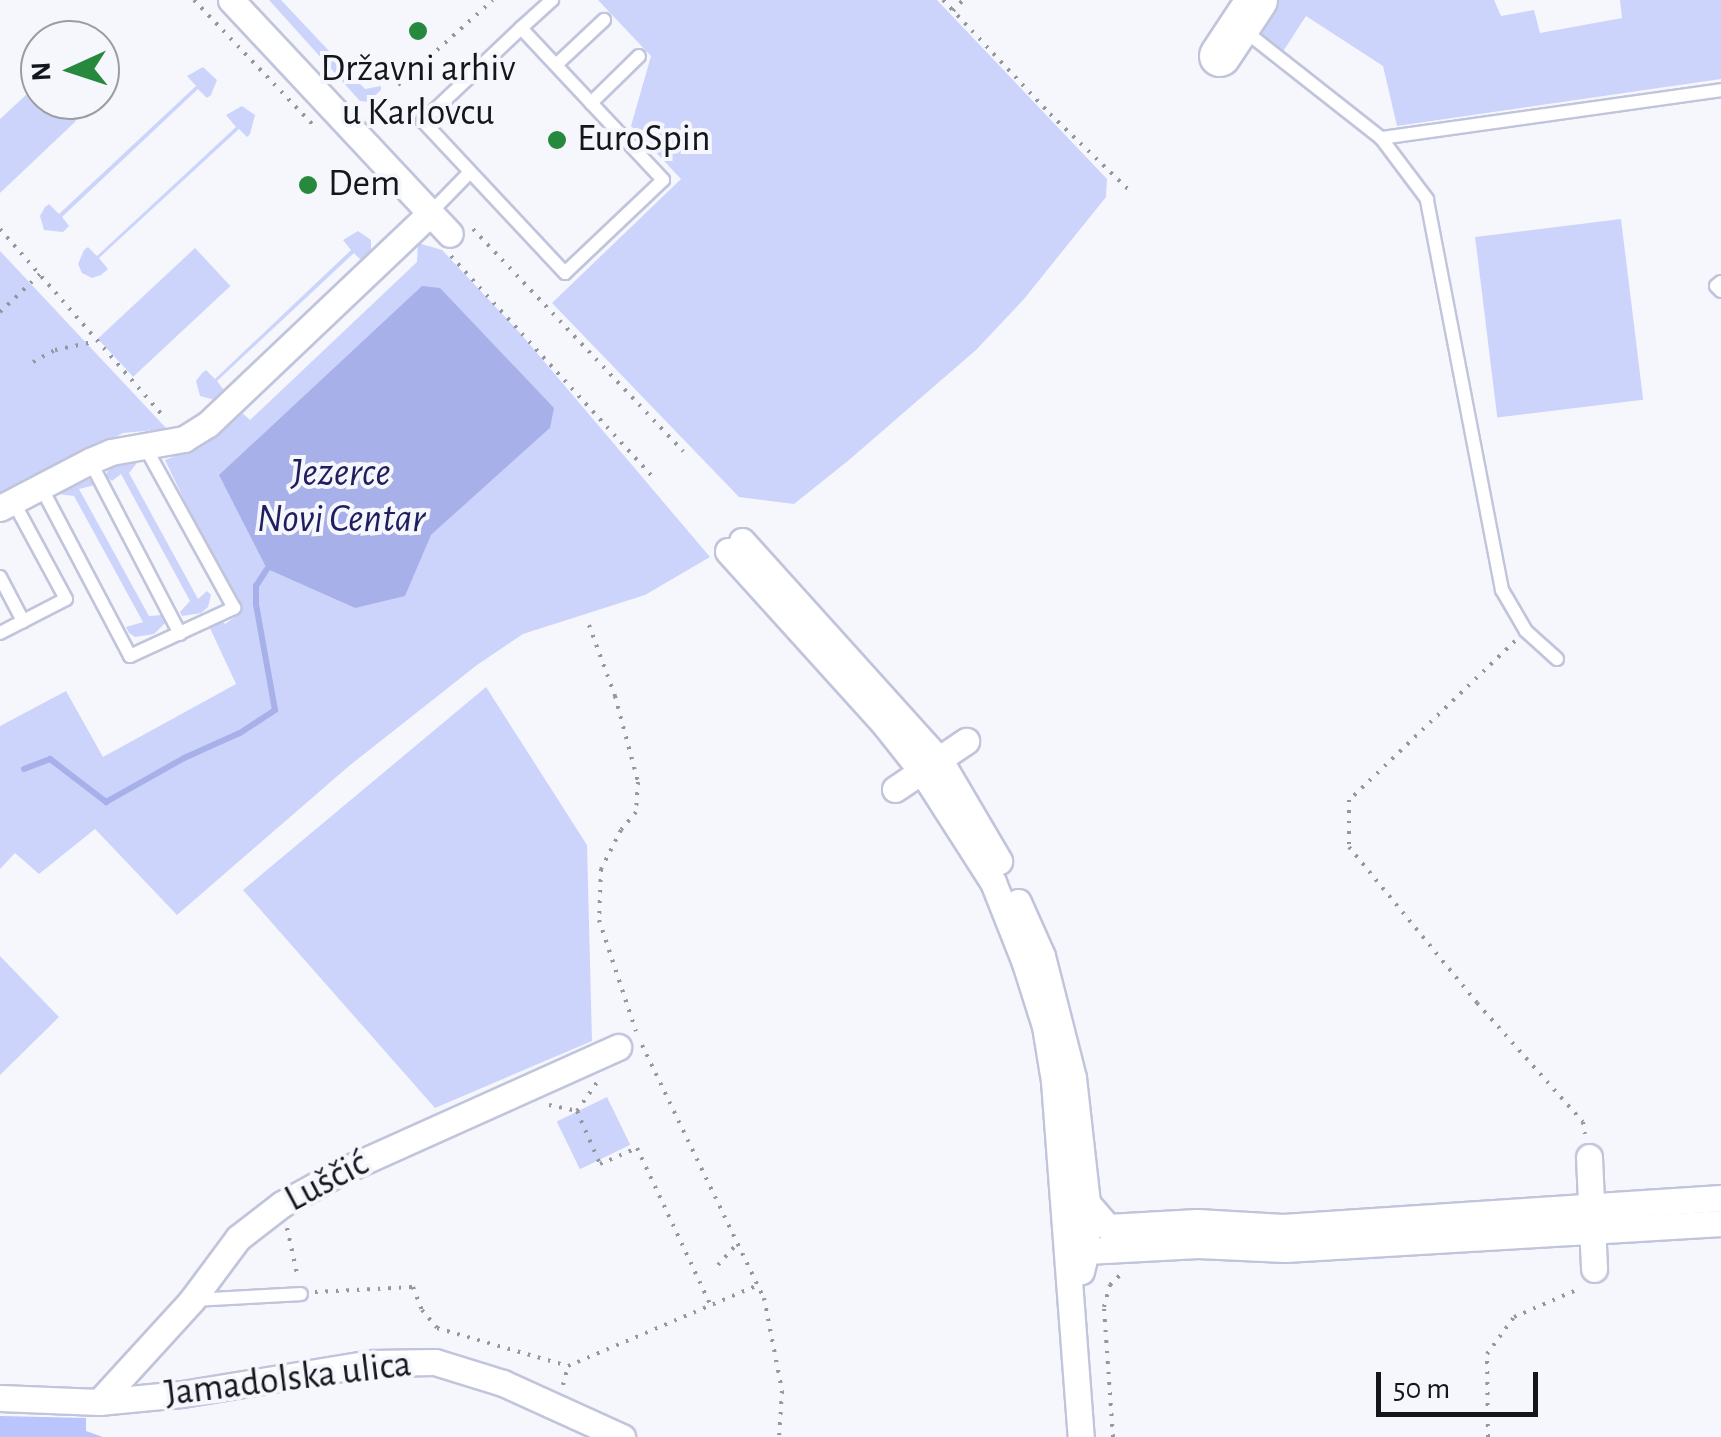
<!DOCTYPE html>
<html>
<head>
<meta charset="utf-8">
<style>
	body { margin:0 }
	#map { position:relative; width:1721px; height:1437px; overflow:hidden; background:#f6f7fc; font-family:"Alegreya Sans",sans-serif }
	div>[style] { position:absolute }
	.green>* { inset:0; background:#cdd4fc; transform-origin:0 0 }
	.forest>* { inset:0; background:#bac4fd }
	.water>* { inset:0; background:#a7b0e9 }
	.stream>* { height:6px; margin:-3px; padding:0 3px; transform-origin:3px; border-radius:3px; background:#a7b0e9 }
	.path>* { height:4px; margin-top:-2px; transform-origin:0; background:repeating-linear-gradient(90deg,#96979d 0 2.5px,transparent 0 10.5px) }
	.roads { filter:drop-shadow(2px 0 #c1c5dc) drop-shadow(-2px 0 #c1c5dc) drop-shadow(0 2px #c1c5dc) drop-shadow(0 -2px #c1c5dc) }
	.service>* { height:12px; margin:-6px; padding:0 6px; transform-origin:6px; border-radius:6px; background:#fff }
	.minor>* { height:25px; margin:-12.5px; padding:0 12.5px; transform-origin:12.5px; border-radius:12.5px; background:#fff }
	.primary>* { height:40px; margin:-20px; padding:0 20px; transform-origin:20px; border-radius:20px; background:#fff }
	.dots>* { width:28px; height:28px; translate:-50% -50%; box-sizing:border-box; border:5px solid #f6f7fc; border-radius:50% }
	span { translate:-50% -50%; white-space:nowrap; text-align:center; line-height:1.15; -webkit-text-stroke:8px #f6f7fc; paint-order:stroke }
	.poi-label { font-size:38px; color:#14161d }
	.left { translate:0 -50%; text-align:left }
	.street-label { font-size:38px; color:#14161d }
	.water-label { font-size:40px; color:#1f1e5f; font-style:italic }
	.north { position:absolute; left:20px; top:20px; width:100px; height:100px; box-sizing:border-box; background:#f6f7fc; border:2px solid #9c9da3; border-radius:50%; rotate:267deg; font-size:28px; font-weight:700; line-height:40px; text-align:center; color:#14161d }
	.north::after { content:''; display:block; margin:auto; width:35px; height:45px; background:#27893d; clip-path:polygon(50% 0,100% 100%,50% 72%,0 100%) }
	.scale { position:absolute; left:1376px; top:1372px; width:162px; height:45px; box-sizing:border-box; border:5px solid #14161d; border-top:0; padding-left:12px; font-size:30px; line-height:35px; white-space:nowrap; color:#14161d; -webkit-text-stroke:8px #f6f7fc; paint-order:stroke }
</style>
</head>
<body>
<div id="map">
	<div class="green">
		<i style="clip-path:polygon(269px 0,281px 0,365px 89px,381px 86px,381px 90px,368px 102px,360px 101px)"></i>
		<i style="clip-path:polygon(598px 0,937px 0,1107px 179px,1106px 197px,1024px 299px,976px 350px,849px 460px,794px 504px,739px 497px,552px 303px,681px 179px,631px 126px,651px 56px)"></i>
		<i style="clip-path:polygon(1269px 0,1494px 0,1501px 16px,1534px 10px,1540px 33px,1622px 18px,1620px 0,1721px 0,1721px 79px,1397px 126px,1383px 66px,1306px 16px,1282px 53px,1251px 29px)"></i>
		<i style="clip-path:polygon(203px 67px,217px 80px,211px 95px,207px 98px,198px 89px,62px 217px,69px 226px,63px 232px,44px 230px,40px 216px,45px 207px,49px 204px,59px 214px,196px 86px,187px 76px)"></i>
		<i style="clip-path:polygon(40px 82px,40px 100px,57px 100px,76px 121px,0 193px,0 119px)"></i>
		<i style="clip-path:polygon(242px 106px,255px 115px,250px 134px,247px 137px,239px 129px,99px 258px,108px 269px,101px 275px,92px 278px,82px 273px,78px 264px,84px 250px,88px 247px,97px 256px,236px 127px,226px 115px)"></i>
		<i style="left:1621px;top:219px;width:182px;height:147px;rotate:83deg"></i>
		<i style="clip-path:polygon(358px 231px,371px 240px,371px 255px,363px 262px,354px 253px,217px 381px,226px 393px,215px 400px,200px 396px,196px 381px,202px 373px,206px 370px,215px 379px,351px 250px,343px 240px)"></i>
		<i style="clip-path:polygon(evenodd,418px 243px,442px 250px,520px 333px,710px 557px,645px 595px,523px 634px,477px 665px,349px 766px,177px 915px,95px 829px,39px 874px,15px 853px,0 869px,0 726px,66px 691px,103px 757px,236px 684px,208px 624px,220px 618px,225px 624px,239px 614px,165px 460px,201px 446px,240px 411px,250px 420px,417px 262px,418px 243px,549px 429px,431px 535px,421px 553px,355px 608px,267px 569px,549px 429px)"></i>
		<i style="left:195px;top:248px;width:52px;height:133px;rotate:47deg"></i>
		<i style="clip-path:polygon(0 251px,167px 429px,123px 433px,0 498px)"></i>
		<i style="clip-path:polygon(140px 459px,129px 473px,198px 599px,207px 591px,211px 595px,208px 607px,201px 613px,182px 616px,180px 612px,190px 601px,121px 474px,112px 481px,106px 476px,110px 464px)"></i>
		<i style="clip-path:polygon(87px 477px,95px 485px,79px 489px,149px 616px,162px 615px,166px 622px,154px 634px,135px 637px,129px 633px,126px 627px,143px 622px,74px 496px,58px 494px)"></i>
		<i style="clip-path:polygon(486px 687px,587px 845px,592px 1041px,435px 1108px,243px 890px)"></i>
		<i style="clip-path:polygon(0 956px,59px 1017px,0 1075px)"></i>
		<i style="left:607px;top:1097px;width:53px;height:56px;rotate:64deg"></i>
	</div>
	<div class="forest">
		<i style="clip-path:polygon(0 1416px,86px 1418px,86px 1431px,103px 1437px,0 1437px)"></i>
	</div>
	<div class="water">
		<i style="clip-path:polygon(422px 286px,440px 288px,554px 408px,550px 428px,431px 535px,405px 596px,355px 608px,267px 569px,219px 475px)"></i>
	</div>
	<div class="stream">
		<i style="left:24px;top:769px;width:28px;rotate:-21deg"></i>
		<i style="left:50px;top:759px;width:71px;rotate:37.5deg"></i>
		<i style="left:106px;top:802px;width:90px;rotate:-29.4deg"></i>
		<i style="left:184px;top:758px;width:61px;rotate:-24.1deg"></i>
		<i style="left:240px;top:733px;width:42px;rotate:-33.3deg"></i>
		<i style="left:275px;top:710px;width:108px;rotate:-100.2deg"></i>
		<i style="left:256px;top:604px;width:18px;rotate:-90deg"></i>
		<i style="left:256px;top:586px;width:20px;rotate:-57deg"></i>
	</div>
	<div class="path">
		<i style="left:194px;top:0;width:175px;rotate:46.4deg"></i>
		<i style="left:943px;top:0;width:156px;rotate:46.8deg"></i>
		<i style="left:1050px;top:114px;width:112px;rotate:43.9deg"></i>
		<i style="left:953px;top:11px;width:15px;rotate:-48deg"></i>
		<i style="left:398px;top:85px;width:127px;rotate:-41.8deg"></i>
		<i style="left:0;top:229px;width:249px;rotate:48.9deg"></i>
		<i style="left:473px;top:229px;width:306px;rotate:46.6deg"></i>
		<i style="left:451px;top:256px;width:299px;rotate:47.6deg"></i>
		<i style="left:0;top:312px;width:55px;rotate:-43.5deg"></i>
		<i style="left:33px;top:362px;width:25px;rotate:-29deg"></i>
		<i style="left:55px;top:350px;width:40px;rotate:-12deg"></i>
		<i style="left:589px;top:625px;width:76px;rotate:69.9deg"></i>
		<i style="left:615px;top:696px;width:89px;rotate:75deg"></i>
		<i style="left:638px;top:782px;width:30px;rotate:94deg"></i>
		<i style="left:636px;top:812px;width:23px;rotate:130deg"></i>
		<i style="left:621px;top:830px;width:44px;rotate:117.1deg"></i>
		<i style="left:601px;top:869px;width:51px;rotate:92.2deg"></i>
		<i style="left:599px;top:920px;width:117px;rotate:71.6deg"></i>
		<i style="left:1515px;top:641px;width:230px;rotate:136.2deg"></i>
		<i style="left:1349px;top:800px;width:47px;rotate:90deg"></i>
		<i style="left:1349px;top:847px;width:202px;rotate:50.6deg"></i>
		<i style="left:1477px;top:1003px;width:159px;rotate:48.3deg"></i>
		<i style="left:1583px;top:1122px;width:12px;rotate:81deg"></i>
		<i style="left:642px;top:1045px;width:281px;rotate:64.3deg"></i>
		<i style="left:764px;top:1298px;width:95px;rotate:79deg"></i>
		<i style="left:782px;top:1391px;width:46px;rotate:93.7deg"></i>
		<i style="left:549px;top:1105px;width:29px;rotate:12deg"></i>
		<i style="left:577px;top:1111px;width:58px;rotate:66.5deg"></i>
		<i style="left:600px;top:1164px;width:40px;rotate:-23.4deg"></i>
		<i style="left:637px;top:1148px;width:174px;rotate:64.9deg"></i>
		<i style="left:577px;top:1111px;width:35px;rotate:-55deg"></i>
		<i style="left:287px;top:1228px;width:51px;rotate:77.6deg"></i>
		<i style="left:718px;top:1265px;width:30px;rotate:-48deg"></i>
		<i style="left:315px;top:1292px;width:98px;rotate:-2.9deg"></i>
		<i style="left:413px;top:1287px;width:25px;rotate:69deg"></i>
		<i style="left:422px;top:1310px;width:23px;rotate:50deg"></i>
		<i style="left:437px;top:1328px;width:136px;rotate:16.2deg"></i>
		<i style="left:568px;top:1366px;width:207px;rotate:-23.1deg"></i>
		<i style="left:563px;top:1385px;width:20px;rotate:-75deg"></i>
		<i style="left:1113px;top:1437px;width:130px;rotate:-94deg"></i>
		<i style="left:1104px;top:1307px;width:23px;rotate:-75deg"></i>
		<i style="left:1110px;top:1285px;width:17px;rotate:-45deg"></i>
		<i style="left:1488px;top:1437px;width:83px;rotate:-90.7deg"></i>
		<i style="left:1487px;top:1354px;width:46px;rotate:-53.9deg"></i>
		<i style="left:1514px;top:1317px;width:71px;rotate:-23.3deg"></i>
	</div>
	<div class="roads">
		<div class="service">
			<i style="left:521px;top:28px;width:208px;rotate:46.9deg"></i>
			<i style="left:663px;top:180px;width:135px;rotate:136.5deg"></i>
			<i style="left:565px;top:273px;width:208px;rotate:-133.1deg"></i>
			<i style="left:423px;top:121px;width:135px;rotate:-43.5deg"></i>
			<i style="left:521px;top:28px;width:42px;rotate:-42.1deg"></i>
			<i style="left:1245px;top:31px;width:173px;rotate:38.2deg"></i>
			<i style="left:556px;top:65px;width:66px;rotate:-43.2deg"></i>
			<i style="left:591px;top:103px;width:67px;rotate:-44.4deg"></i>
			<i style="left:430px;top:213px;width:57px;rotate:-45.7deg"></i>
			<i style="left:1721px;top:282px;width:6px;rotate:141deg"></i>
			<i style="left:1716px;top:286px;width:7px;rotate:45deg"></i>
			<i style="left:90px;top:461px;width:195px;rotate:62.5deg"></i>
			<i style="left:41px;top:487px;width:191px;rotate:62.2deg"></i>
			<i style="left:130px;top:656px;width:115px;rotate:-24.8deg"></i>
			<i style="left:234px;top:608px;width:184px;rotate:-118.9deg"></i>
			<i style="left:0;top:577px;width:50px;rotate:62.4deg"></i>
			<i style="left:0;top:633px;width:74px;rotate:-27.3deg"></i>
			<i style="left:66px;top:599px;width:111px;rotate:-118.4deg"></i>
			<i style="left:1557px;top:659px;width:42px;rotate:-137.9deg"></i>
			<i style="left:1526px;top:631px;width:48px;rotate:-120.3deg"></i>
			<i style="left:1502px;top:590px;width:398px;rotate:-100.9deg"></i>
			<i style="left:1427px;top:199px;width:76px;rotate:-127deg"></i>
			<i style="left:1381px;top:138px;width:343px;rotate:-8deg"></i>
			<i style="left:195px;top:1300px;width:106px;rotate:-3.2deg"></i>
		</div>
		<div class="minor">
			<i style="left:231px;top:0;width:320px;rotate:46.9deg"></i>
			<i style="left:0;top:508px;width:102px;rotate:-27.6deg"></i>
			<i style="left:90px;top:461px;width:23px;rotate:-23deg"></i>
			<i style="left:111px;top:452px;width:74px;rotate:-10.1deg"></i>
			<i style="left:184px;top:439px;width:28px;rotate:-32deg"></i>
			<i style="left:208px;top:424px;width:306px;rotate:-43.5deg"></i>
			<i style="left:742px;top:541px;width:297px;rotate:48deg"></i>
			<i style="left:941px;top:762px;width:115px;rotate:59.6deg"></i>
			<i style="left:728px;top:551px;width:234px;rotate:47.9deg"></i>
			<i style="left:885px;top:725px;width:61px;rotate:51.6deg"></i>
			<i style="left:923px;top:773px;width:130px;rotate:57.3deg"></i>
			<i style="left:993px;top:882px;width:87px;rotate:68.4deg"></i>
			<i style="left:1025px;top:963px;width:66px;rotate:72.4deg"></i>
			<i style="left:1045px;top:1026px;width:56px;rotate:80.7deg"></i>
			<i style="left:1054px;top:1081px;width:357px;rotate:85.7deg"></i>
			<i style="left:895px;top:789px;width:86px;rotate:-34.1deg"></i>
			<i style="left:1018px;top:902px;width:59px;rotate:66deg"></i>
			<i style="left:1042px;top:956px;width:126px;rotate:75.7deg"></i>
			<i style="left:1073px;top:1078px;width:126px;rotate:83.6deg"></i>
			<i style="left:1087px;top:1203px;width:48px;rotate:91.2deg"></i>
			<i style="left:1086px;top:1251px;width:21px;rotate:104deg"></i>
			<i style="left:1589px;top:1157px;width:112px;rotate:87.4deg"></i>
			<i style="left:1087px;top:1203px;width:32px;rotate:49deg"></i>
			<i style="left:1108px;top:1227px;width:89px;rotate:-3.2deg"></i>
			<i style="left:1197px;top:1222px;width:86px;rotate:3.3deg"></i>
			<i style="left:1283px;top:1227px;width:439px;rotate:-3.8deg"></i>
			<i style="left:1077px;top:1240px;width:14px;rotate:51deg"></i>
			<i style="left:1086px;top:1251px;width:112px;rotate:-3.1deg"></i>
			<i style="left:1198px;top:1245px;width:87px;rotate:2.6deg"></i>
			<i style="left:1285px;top:1249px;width:437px;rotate:-3.4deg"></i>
			<i style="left:0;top:1398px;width:99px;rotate:2.3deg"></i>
			<i style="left:99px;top:1402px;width:83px;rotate:-5.5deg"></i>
			<i style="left:182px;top:1394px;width:193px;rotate:-9.3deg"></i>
			<i style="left:372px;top:1363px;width:63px;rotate:-0.9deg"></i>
			<i style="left:435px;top:1362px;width:71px;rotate:17.2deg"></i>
			<i style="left:503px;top:1383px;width:131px;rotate:24.4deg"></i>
			<i style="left:99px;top:1402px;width:138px;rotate:-47.6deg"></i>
			<i style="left:192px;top:1300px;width:77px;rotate:-53.4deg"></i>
			<i style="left:238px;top:1238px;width:56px;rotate:-37.7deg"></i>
			<i style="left:282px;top:1204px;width:66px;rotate:-28.9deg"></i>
			<i style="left:340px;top:1172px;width:305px;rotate:-24.2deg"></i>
		</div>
		<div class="primary">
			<i style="left:1220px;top:56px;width:67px;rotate:-56.5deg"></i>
		</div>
	</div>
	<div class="dots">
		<i style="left:418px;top:31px;background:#27893d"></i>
		<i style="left:557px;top:140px;background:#27893d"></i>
		<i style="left:308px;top:185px;background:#27893d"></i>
	</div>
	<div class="poi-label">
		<span style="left:418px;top:92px">Državni arhiv<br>u Karlovcu</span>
		<span class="left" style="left:577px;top:140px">EuroSpin</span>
		<span class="left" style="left:328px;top:185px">Dem</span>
	</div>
	<div class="street-label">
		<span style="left:327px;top:1182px;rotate:-28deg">Luščić</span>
		<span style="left:288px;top:1380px;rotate:-7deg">Jamadolska ulica</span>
	</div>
	<div class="water-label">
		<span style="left:341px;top:496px">Jezerce<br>Novi Centar</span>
	</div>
	<div class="north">N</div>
	<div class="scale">50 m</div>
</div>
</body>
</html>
